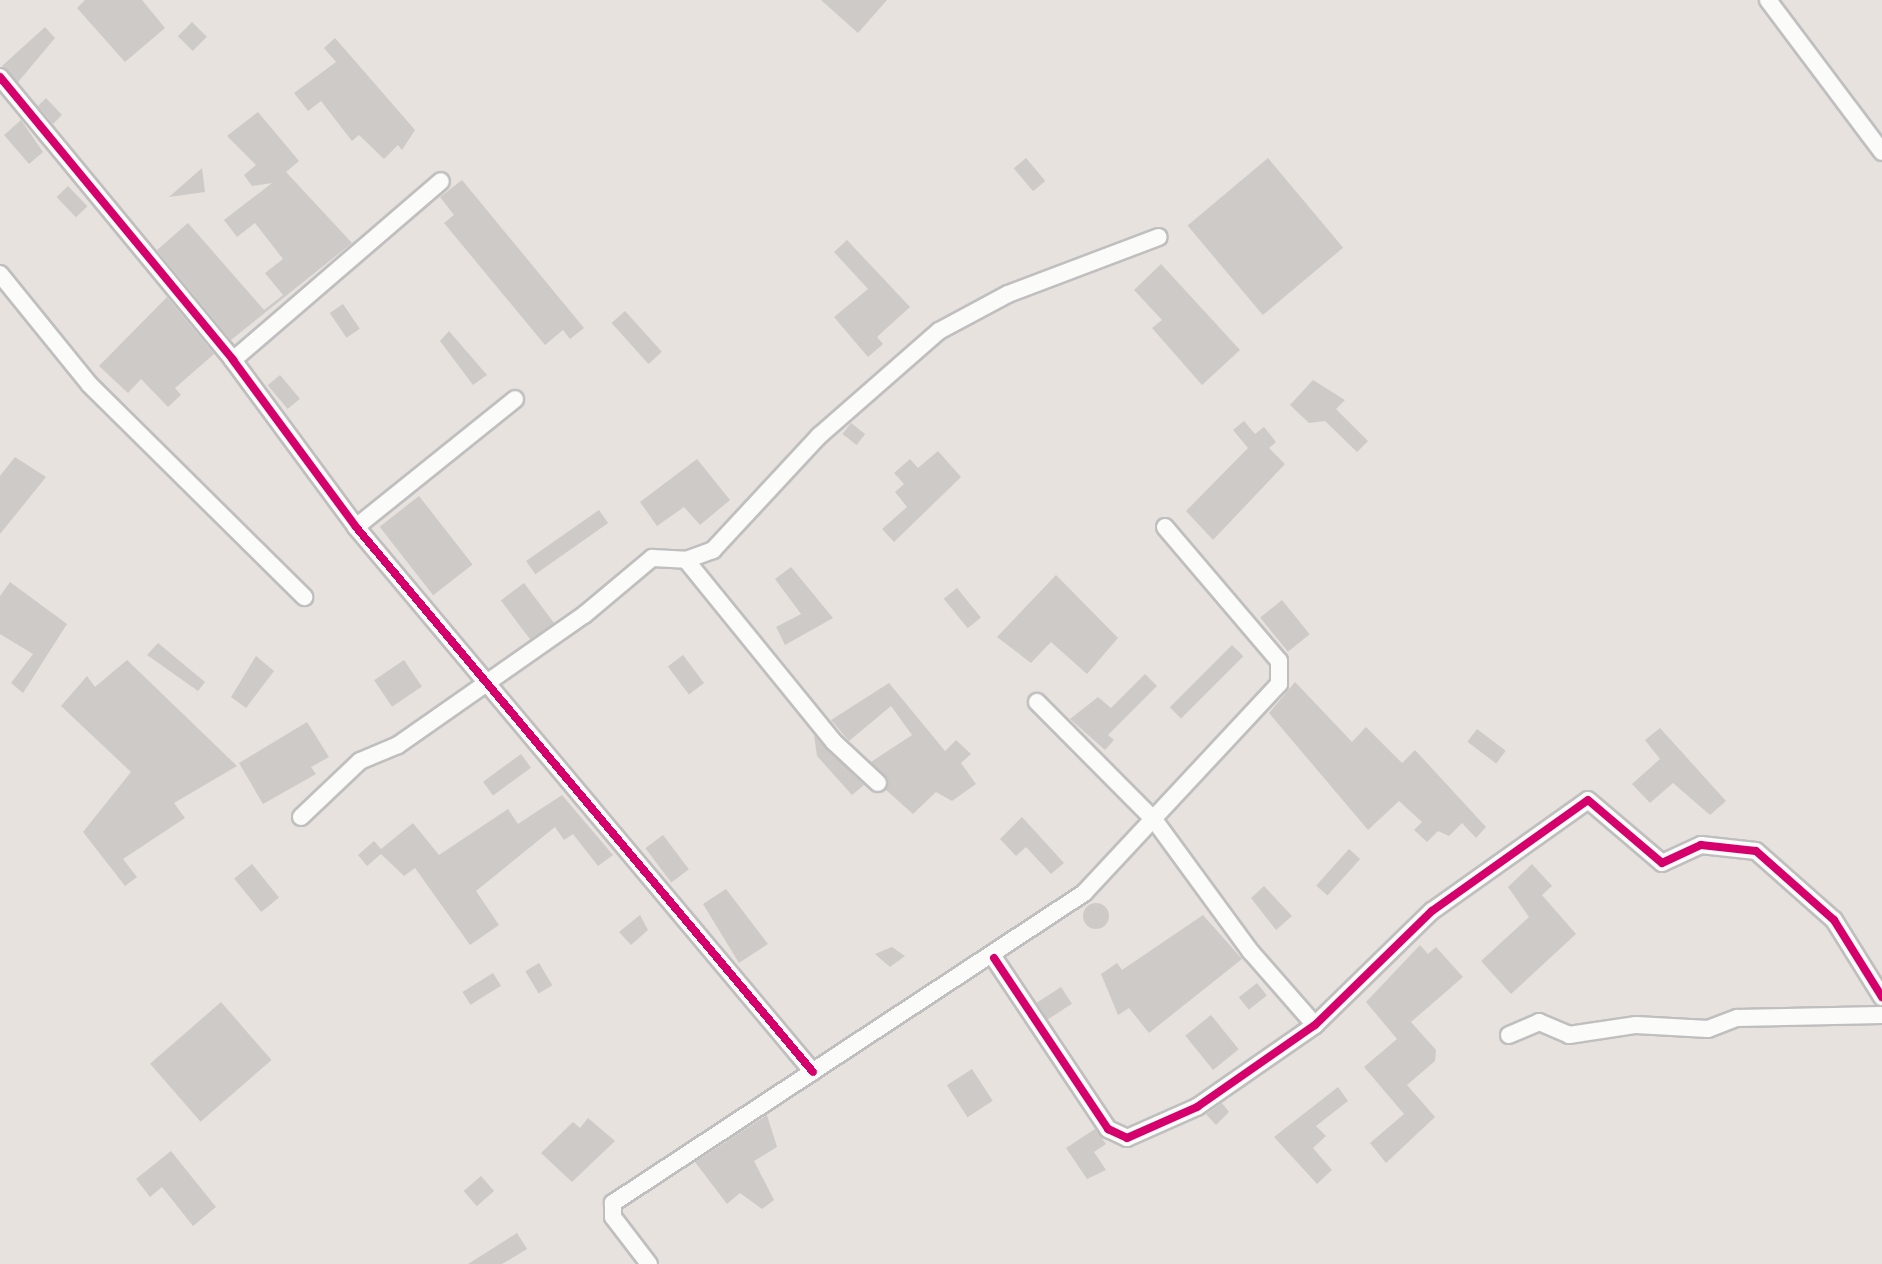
<!DOCTYPE html>
<html>
<head>
<meta charset="utf-8">
<style>
	body { margin:0 }
	#map { position:relative; width:1882px; height:1264px; overflow:hidden; background:#e7e2dd; font-family:"IBM Plex Sans",sans-serif }
	div>[style] { position:absolute }
	.building>* { inset:0; background:#cecac7; transform-origin:0 0 }
	.round { border-radius:50% }
	.roads { filter:drop-shadow(2px 0 #c0bfbf) drop-shadow(-2px 0 #c0bfbf) drop-shadow(0 2px #c0bfbf) drop-shadow(0 -2px #c0bfbf) }
	.minor>* { height:16px; margin:-8px; padding:0 8px; transform-origin:8px; border-radius:8px; background:#fbfbfa }
	.cycleway>* { height:8px; margin:-4px; padding:0 4px; transform-origin:4px; border-radius:4px; background:#d6006c }
	span { translate:-50% -50%; white-space:nowrap; text-align:center; line-height:1.15; -webkit-text-stroke:7px #fff; paint-order:stroke }
</style>
</head>
<body>
<div id="map">
	<div class="building">
		<i style="clip-path:polygon(85px 0,142px 0,165px 28px,125px 62px,77px 8px)"></i>
		<i style="clip-path:polygon(821px 0,887px 0,858px 33px)"></i>
		<i style="left:192px;top:22px;width:21px;height:20px;rotate:45deg"></i>
		<i style="clip-path:polygon(45px 27px,55px 38px,18px 82px,2px 66px)"></i>
		<i style="clip-path:polygon(335px 38px,415px 130px,402px 150px,398px 145px,384px 159px,359px 135px,352px 141px,321px 101px,308px 111px,294px 93px,336px 62px,324px 48px)"></i>
		<i style="clip-path:polygon(46px 98px,62px 115px,53px 124px,38px 106px)"></i>
		<i style="clip-path:polygon(258px 112px,299px 161px,286px 172px,352px 243px,231px 340px,157px 250px,188px 223px,264px 310px,283px 295px,265px 273px,283px 259px,255px 223px,237px 237px,224px 220px,272px 183px,252px 186px,244px 175px,256px 165px,227px 136px)"></i>
		<i style="clip-path:polygon(21px 120px,43px 152px,29px 164px,4px 135px)"></i>
		<i style="left:1026px;top:158px;width:30px;height:16px;rotate:50deg"></i>
		<i style="left:1268px;top:158px;width:117px;height:105px;rotate:50deg"></i>
		<i style="clip-path:polygon(202px 168px,205px 192px,169px 197px)"></i>
		<i style="clip-path:polygon(462px 180px,584px 328px,570px 339px,563px 330px,545px 345px,444px 223px,454px 215px,440px 197px)"></i>
		<i style="left:68px;top:186px;width:28px;height:16px;rotate:46deg"></i>
		<i style="clip-path:polygon(847px 240px,910px 307px,877px 337px,883px 344px,868px 357px,834px 317px,868px 289px,834px 252px)"></i>
		<i style="clip-path:polygon(1161px 264px,1240px 350px,1202px 385px,1152px 328px,1162px 320px,1134px 290px)"></i>
		<i style="clip-path:polygon(167px 297px,214px 354px,175px 388px,181px 395px,168px 407px,141px 379px,128px 393px,99px 366px)"></i>
		<i style="left:343px;top:304px;width:30px;height:16px;rotate:56deg"></i>
		<i style="left:625px;top:311px;width:55px;height:18px;rotate:48deg"></i>
		<i style="clip-path:polygon(449px 331px,487px 375px,473px 385px,440px 341px)"></i>
		<i style="left:280px;top:375px;width:31px;height:16px;rotate:50deg"></i>
		<i style="clip-path:polygon(1313px 380px,1345px 400px,1336px 409px,1368px 441px,1357px 452px,1325px 421px,1309px 423px,1290px 405px)"></i>
		<i style="clip-path:polygon(1244px 421px,1255px 434px,1264px 427px,1276px 442px,1269px 448px,1285px 464px,1213px 540px,1186px 511px,1248px 448px,1233px 430px)"></i>
		<i style="left:851px;top:423px;width:18px;height:14px;rotate:38deg"></i>
		<i style="clip-path:polygon(938px 451px,961px 477px,894px 542px,882px 529px,907px 507px,895px 492px,904px 484px,894px 473px,910px 459px,918px 468px)"></i>
		<i style="clip-path:polygon(15px 457px,46px 477px,0 534px,0 476px)"></i>
		<i style="clip-path:polygon(697px 459px,730px 500px,700px 525px,684px 507px,657px 526px,640px 502px)"></i>
		<i style="left:419px;top:496px;width:87px;height:50px;rotate:52deg"></i>
		<i style="left:599px;top:510px;width:16px;height:89px;rotate:55deg"></i>
		<i style="clip-path:polygon(791px 567px,833px 618px,785px 645px,776px 627px,801px 614px,775px 579px)"></i>
		<i style="clip-path:polygon(1056px 575px,1118px 638px,1087px 674px,1051px 642px,1031px 663px,997px 637px)"></i>
		<i style="clip-path:polygon(10px 582px,67px 624px,23px 693px,11px 683px,33px 654px,0 634px,0 596px)"></i>
		<i style="left:524px;top:583px;width:50px;height:29px;rotate:53deg"></i>
		<i style="left:957px;top:588px;width:38px;height:17px;rotate:51deg"></i>
		<i style="left:1282px;top:600px;width:44px;height:28px;rotate:51deg"></i>
		<i style="clip-path:polygon(158px 643px,205px 682px,198px 691px,147px 655px)"></i>
		<i style="left:1232px;top:645px;width:16px;height:88px;rotate:45deg"></i>
		<i style="left:683px;top:655px;width:35px;height:19px;rotate:53deg"></i>
		<i style="clip-path:polygon(256px 656px,274px 671px,246px 708px,231px 697px)"></i>
		<i style="clip-path:polygon(127px 660px,237px 766px,174px 803px,185px 818px,123px 859px,137px 877px,125px 886px,83px 832px,131px 772px,61px 706px,87px 676px,95px 687px)"></i>
		<i style="left:404px;top:660px;width:32px;height:36px;rotate:56deg"></i>
		<i style="clip-path:polygon(1145px 674px,1157px 686px,1108px 735px,1114px 740px,1105px 750px,1070px 719px,1098px 697px,1111px 708px)"></i>
		<i style="clip-path:polygon(1295px 682px,1352px 742px,1366px 727px,1402px 763px,1415px 750px,1486px 827px,1476px 838px,1462px 823px,1449px 836px,1438px 831px,1427px 842px,1414px 830px,1422px 822px,1399px 801px,1368px 830px,1269px 713px)"></i>
		<i style="clip-path:polygon(889px 683px,945px 751px,956px 740px,971px 754px,961px 763px,976px 784px,952px 801px,936px 792px,913px 814px,886px 790px,888px 779px,871px 762px,912px 735px,891px 706px,849px 741px,831px 720px)"></i>
		<i style="clip-path:polygon(307px 722px,329px 757px,311px 767px,316px 774px,263px 804px,239px 763px)"></i>
		<i style="clip-path:polygon(1660px 728px,1726px 801px,1710px 815px,1673px 783px,1650px 803px,1632px 784px,1660px 759px,1645px 740px)"></i>
		<i style="left:1477px;top:729px;width:36px;height:16px;rotate:37deg"></i>
		<i style="clip-path:polygon(814px 735px,864px 785px,852px 795px,817px 756px)"></i>
		<i style="left:521px;top:754px;width:17px;height:47px;rotate:54deg"></i>
		<i style="clip-path:polygon(562px 795px,613px 855px,598px 866px,573px 834px,564px 840px,555px 827px,476px 891px,499px 925px,470px 945px,415px 868px,404px 876px,381px 854px,367px 866px,358px 855px,374px 841px,381px 849px,413px 823px,439px 855px,508px 809px,518px 824px)"></i>
		<i style="clip-path:polygon(1022px 817px,1064px 863px,1051px 874px,1026px 847px,1016px 856px,1000px 839px)"></i>
		<i style="left:663px;top:835px;width:43px;height:22px;rotate:53deg"></i>
		<i style="left:1349px;top:849px;width:15px;height:49px;rotate:42deg"></i>
		<i style="left:252px;top:864px;width:43px;height:23px;rotate:51deg"></i>
		<i style="clip-path:polygon(1532px 864px,1552px 886px,1542px 895px,1576px 934px,1511px 994px,1481px 961px,1529px 917px,1508px 887px)"></i>
		<i style="clip-path:polygon(1264px 886px,1292px 916px,1276px 930px,1251px 898px)"></i>
		<i style="clip-path:polygon(726px 889px,768px 944px,739px 963px,703px 904px)"></i>
		<i class="round" style="left:1083px;top:903px;width:26px;height:26px"></i>
		<i style="clip-path:polygon(640px 915px,648px 930px,631px 945px,619px 932px)"></i>
		<i style="clip-path:polygon(1203px 915px,1242px 959px,1149px 1033px,1129px 1008px,1118px 1015px,1101px 974px,1117px 963px,1122px 970px)"></i>
		<i style="clip-path:polygon(1420px 945px,1428px 954px,1436px 947px,1463px 977px,1411px 1022px,1436px 1050px,1435px 1061px,1407px 1085px,1435px 1117px,1386px 1163px,1370px 1143px,1404px 1114px,1364px 1067px,1397px 1039px,1366px 1002px)"></i>
		<i style="clip-path:polygon(892px 947px,905px 956px,890px 967px,875px 954px)"></i>
		<i style="left:539px;top:963px;width:26px;height:16px;rotate:59deg"></i>
		<i style="left:493px;top:973px;width:15px;height:36px;rotate:58deg"></i>
		<i style="left:1257px;top:983px;width:16px;height:23px;rotate:52deg"></i>
		<i style="left:1061px;top:987px;width:20px;height:29px;rotate:57deg"></i>
		<i style="left:221px;top:1002px;width:77px;height:94px;rotate:49deg"></i>
		<i style="left:1211px;top:1015px;width:44px;height:33px;rotate:51deg"></i>
		<i style="left:972px;top:1069px;width:38px;height:30px;rotate:57deg"></i>
		<i style="clip-path:polygon(1338px 1087px,1348px 1101px,1316px 1126px,1326px 1136px,1313px 1148px,1332px 1170px,1317px 1184px,1274px 1137px)"></i>
		<i style="clip-path:polygon(1222px 1103px,1229px 1112px,1216px 1125px,1206px 1114px)"></i>
		<i style="clip-path:polygon(767px 1115px,777px 1147px,754px 1161px,774px 1200px,762px 1209px,740px 1193px,727px 1204px,695px 1162px)"></i>
		<i style="clip-path:polygon(588px 1118px,615px 1141px,572px 1182px,541px 1153px,573px 1122px,580px 1128px)"></i>
		<i style="clip-path:polygon(1095px 1129px,1106px 1144px,1094px 1152px,1106px 1170px,1087px 1179px,1066px 1148px)"></i>
		<i style="clip-path:polygon(171px 1151px,216px 1207px,193px 1226px,162px 1187px,150px 1197px,136px 1179px)"></i>
		<i style="left:481px;top:1176px;width:20px;height:23px;rotate:49deg"></i>
		<i style="clip-path:polygon(517px 1233px,527px 1249px,502px 1264px,468px 1264px)"></i>
	</div>
	<div class="roads">
		<div class="minor">
			<i style="left:1768px;top:0;width:190px;rotate:53.1deg"></i>
			<i style="left:0;top:77px;width:367px;rotate:50.5deg"></i>
			<i style="left:233px;top:360px;width:207px;rotate:53.6deg"></i>
			<i style="left:356px;top:527px;width:711px;rotate:50.02deg"></i>
			<i style="left:0;top:274px;width:141px;rotate:51deg"></i>
			<i style="left:89px;top:384px;width:303px;rotate:44.7deg"></i>
			<i style="left:233px;top:360px;width:274px;rotate:-40.7deg"></i>
			<i style="left:356px;top:527px;width:204px;rotate:-38.8deg"></i>
			<i style="left:686px;top:560px;width:235px;rotate:50.9deg"></i>
			<i style="left:834px;top:742px;width:60px;rotate:43deg"></i>
			<i style="left:1037px;top:702px;width:168px;rotate:45.2deg"></i>
			<i style="left:1155px;top:821px;width:162px;rotate:53.8deg"></i>
			<i style="left:1251px;top:952px;width:97px;rotate:48.8deg"></i>
			<i style="left:301px;top:817px;width:81px;rotate:-43.5deg"></i>
			<i style="left:360px;top:761px;width:41px;rotate:-22.8deg"></i>
			<i style="left:398px;top:745px;width:227px;rotate:-35deg"></i>
			<i style="left:584px;top:615px;width:89px;rotate:-40deg"></i>
			<i style="left:652px;top:558px;width:34px;rotate:3deg"></i>
			<i style="left:686px;top:560px;width:29px;rotate:-20deg"></i>
			<i style="left:713px;top:550px;width:156px;rotate:-47.1deg"></i>
			<i style="left:819px;top:436px;width:159px;rotate:-41.2deg"></i>
			<i style="left:939px;top:331px;width:78px;rotate:-28.2deg"></i>
			<i style="left:1008px;top:294px;width:161px;rotate:-20.7deg"></i>
			<i style="left:994px;top:958px;width:206px;rotate:56.3deg"></i>
			<i style="left:1108px;top:1129px;width:21px;rotate:25deg"></i>
			<i style="left:1127px;top:1138px;width:77px;rotate:-23.9deg"></i>
			<i style="left:1197px;top:1107px;width:144px;rotate:-34.8deg"></i>
			<i style="left:1315px;top:1025px;width:163px;rotate:-44.3deg"></i>
			<i style="left:1432px;top:911px;width:191px;rotate:-35.4deg"></i>
			<i style="left:1588px;top:800px;width:97px;rotate:40.4deg"></i>
			<i style="left:1662px;top:863px;width:43px;rotate:-24.8deg"></i>
			<i style="left:1701px;top:845px;width:55px;rotate:6.2deg"></i>
			<i style="left:1756px;top:851px;width:104px;rotate:41.5deg"></i>
			<i style="left:1834px;top:920px;width:91px;rotate:58.1deg"></i>
			<i style="left:1509px;top:1035px;width:33px;rotate:-23deg"></i>
			<i style="left:1539px;top:1022px;width:33px;rotate:23deg"></i>
			<i style="left:1569px;top:1035px;width:68px;rotate:-8.5deg"></i>
			<i style="left:1636px;top:1025px;width:72px;rotate:3.2deg"></i>
			<i style="left:1708px;top:1029px;width:31px;rotate:-21deg"></i>
			<i style="left:1737px;top:1018px;width:145px;rotate:-1.2deg"></i>
			<i style="left:649px;top:1264px;width:59px;rotate:-127.5deg"></i>
			<i style="left:613px;top:1217px;width:14px;rotate:-90deg"></i>
			<i style="left:613px;top:1203px;width:564px;rotate:-33.35deg"></i>
			<i style="left:1084px;top:893px;width:286px;rotate:-47deg"></i>
			<i style="left:1279px;top:684px;width:23px;rotate:-90deg"></i>
			<i style="left:1279px;top:661px;width:176px;rotate:-130.4deg"></i>
		</div>
	</div>
	<div class="cycleway">
		<i style="left:0;top:77px;width:367px;rotate:50.5deg"></i>
		<i style="left:233px;top:360px;width:207px;rotate:53.6deg"></i>
		<i style="left:356px;top:527px;width:711px;rotate:50.02deg"></i>
		<i style="left:994px;top:958px;width:206px;rotate:56.3deg"></i>
		<i style="left:1108px;top:1129px;width:21px;rotate:25deg"></i>
		<i style="left:1127px;top:1138px;width:77px;rotate:-23.9deg"></i>
		<i style="left:1197px;top:1107px;width:144px;rotate:-34.8deg"></i>
		<i style="left:1315px;top:1025px;width:163px;rotate:-44.3deg"></i>
		<i style="left:1432px;top:911px;width:191px;rotate:-35.4deg"></i>
		<i style="left:1588px;top:800px;width:97px;rotate:40.4deg"></i>
		<i style="left:1662px;top:863px;width:43px;rotate:-24.8deg"></i>
		<i style="left:1701px;top:845px;width:55px;rotate:6.2deg"></i>
		<i style="left:1756px;top:851px;width:104px;rotate:41.5deg"></i>
		<i style="left:1834px;top:920px;width:91px;rotate:58.1deg"></i>
	</div>
</div>
</body>
</html>
